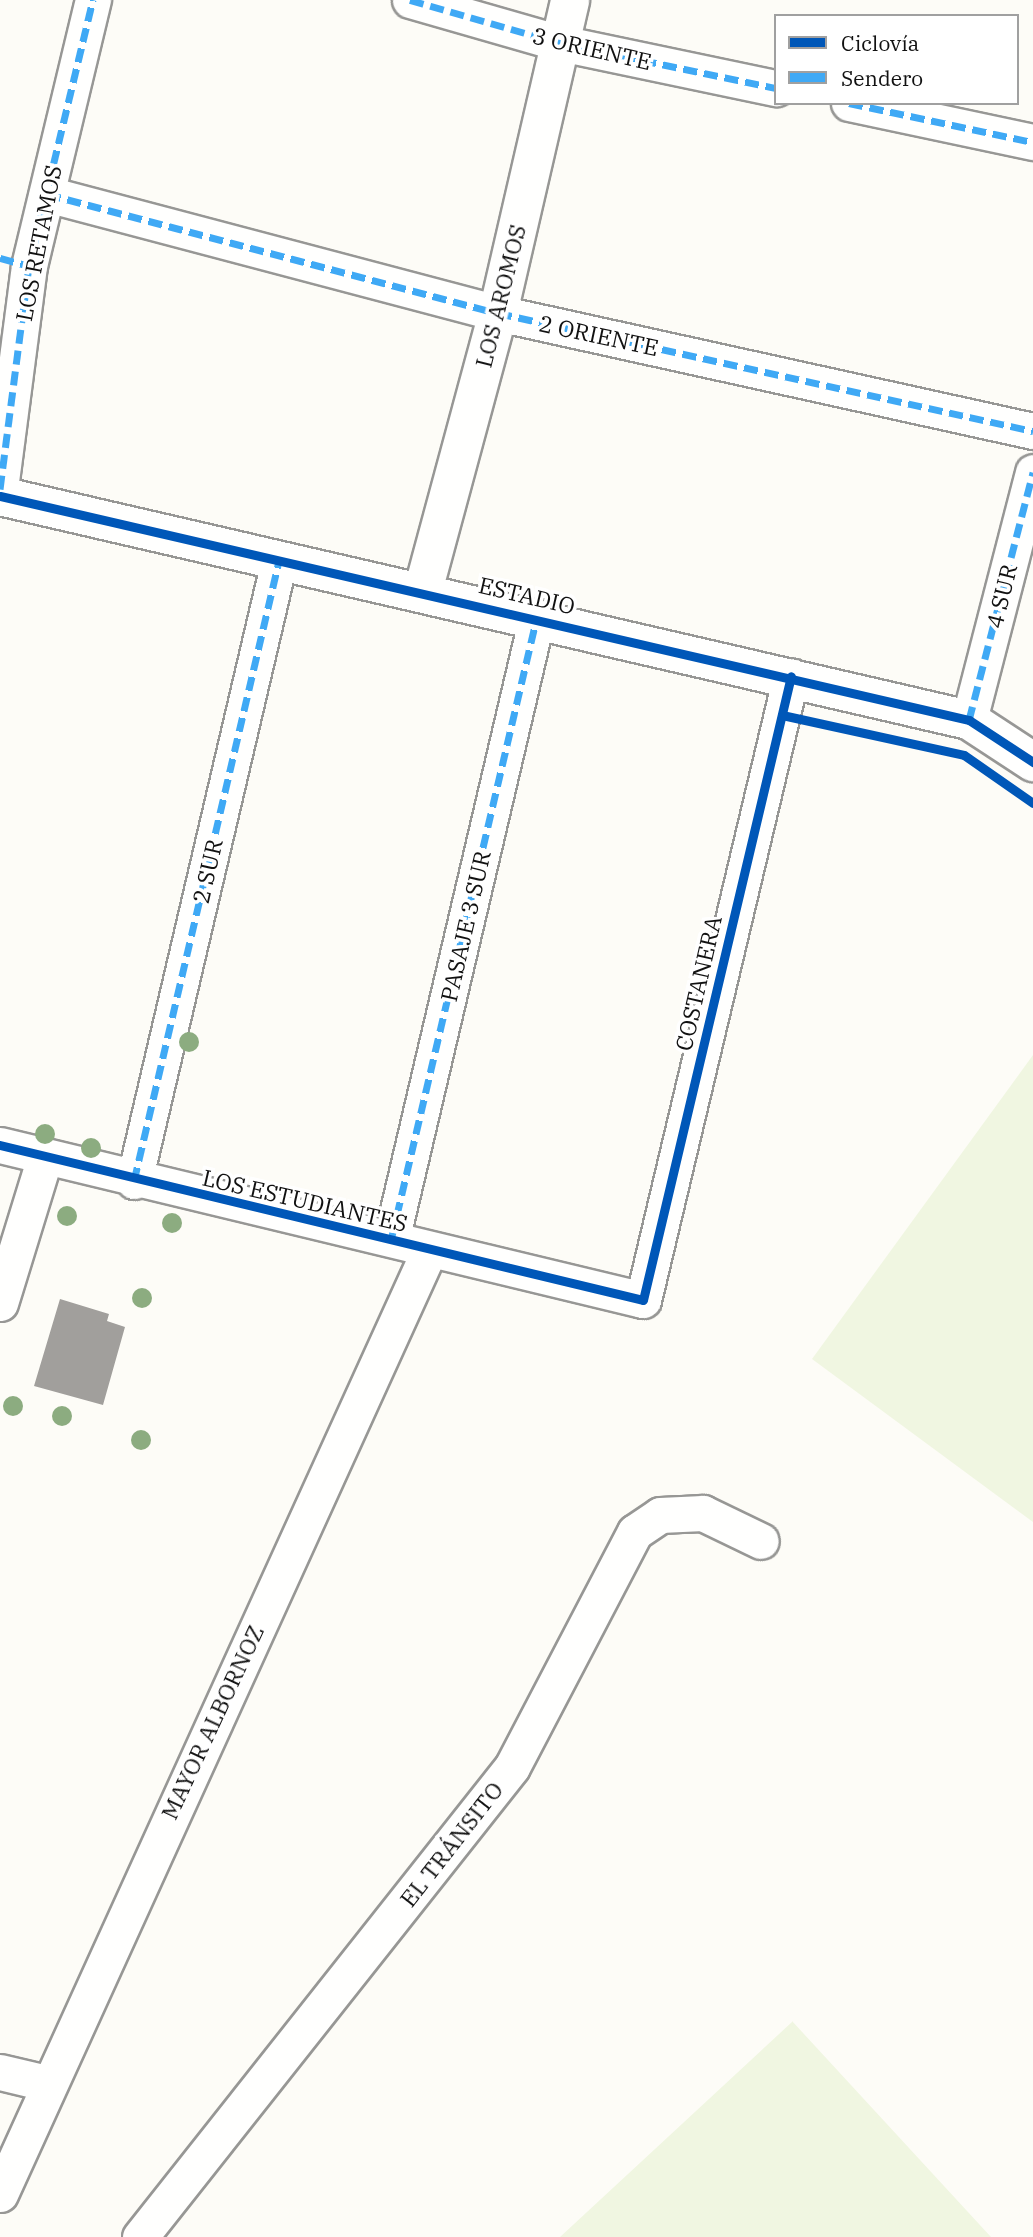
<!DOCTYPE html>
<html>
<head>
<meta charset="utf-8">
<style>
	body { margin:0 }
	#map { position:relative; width:1033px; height:2237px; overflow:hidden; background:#fdfcf7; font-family:"IBM Plex Serif",serif }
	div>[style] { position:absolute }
	.pitch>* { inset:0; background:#f0f6e1 }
	.building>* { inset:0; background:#a19f9c }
	.roads { filter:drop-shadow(2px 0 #979795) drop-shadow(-2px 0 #979795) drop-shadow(0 2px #979795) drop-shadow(0 -2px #979795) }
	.minor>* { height:35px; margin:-17.5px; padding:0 17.5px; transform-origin:17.5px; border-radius:17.5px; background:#fffffe }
	.tertiary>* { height:38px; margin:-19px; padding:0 19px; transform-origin:19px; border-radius:19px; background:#fffffe }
	.quiet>* { height:7px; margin-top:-3.5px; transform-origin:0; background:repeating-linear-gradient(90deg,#3fa9f5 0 14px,transparent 0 21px) }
	.cycleway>* { height:9px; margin:-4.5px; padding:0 4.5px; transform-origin:4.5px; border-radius:4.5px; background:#0057b8 }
	.trees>* { width:20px; height:20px; margin:-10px; border-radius:50%; background:#8cac80 }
	span { translate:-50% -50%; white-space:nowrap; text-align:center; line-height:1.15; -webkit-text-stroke:7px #fff; paint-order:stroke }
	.street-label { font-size:23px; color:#111 }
	.legend { position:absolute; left:774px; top:14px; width:245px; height:91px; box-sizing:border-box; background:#fff; border:2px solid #a0a0a0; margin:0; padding:9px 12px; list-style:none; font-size:21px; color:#111 }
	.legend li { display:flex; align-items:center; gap:14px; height:35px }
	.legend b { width:35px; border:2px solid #a0a0a0 }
</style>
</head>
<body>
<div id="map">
	<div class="pitch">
		<i style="clip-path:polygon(1033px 1055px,1033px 1522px,812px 1359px)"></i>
		<i style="clip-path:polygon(792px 2021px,991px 2237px,560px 2237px,792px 2022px)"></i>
	</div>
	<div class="building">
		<i style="clip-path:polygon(60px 1299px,109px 1314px,107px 1321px,125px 1327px,103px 1405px,34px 1386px)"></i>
	</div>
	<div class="roads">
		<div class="minor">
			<i style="left:410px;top:0;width:156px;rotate:16deg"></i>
			<i style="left:560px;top:43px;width:221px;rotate:11.8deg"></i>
			<i style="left:849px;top:103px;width:188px;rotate:12deg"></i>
			<i style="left:47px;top:194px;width:466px;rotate:14.8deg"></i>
			<i style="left:498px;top:313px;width:548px;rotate:12.44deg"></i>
			<i style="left:0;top:489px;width:225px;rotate:-82.6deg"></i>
			<i style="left:29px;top:266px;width:274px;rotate:-76.5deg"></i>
			<i style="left:969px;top:720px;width:256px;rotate:-75.5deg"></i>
			<i style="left:0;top:1145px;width:661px;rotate:13.55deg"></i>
			<i style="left:643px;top:1300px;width:641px;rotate:-76.66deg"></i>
			<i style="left:134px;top:1181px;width:637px;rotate:-76.84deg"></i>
			<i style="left:392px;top:1236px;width:636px;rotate:-76.82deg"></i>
			<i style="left:0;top:1303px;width:150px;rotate:-72.9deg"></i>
			<i style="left:0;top:2072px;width:47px;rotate:13.4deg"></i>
			<i style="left:0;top:2194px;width:1036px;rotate:-65.54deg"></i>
			<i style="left:140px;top:2237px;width:599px;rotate:-51.64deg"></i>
			<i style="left:512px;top:1767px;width:265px;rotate:-62.4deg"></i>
			<i style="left:635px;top:1532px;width:30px;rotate:-34deg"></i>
			<i style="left:660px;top:1515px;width:43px;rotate:-2.7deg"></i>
			<i style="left:703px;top:1513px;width:64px;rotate:25.8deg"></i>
		</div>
		<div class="tertiary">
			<i style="left:0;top:496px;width:995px;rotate:13.02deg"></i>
			<i style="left:969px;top:720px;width:77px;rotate:33.3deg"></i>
			<i style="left:423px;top:591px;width:288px;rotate:-74.9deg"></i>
			<i style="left:498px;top:313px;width:321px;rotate:-77deg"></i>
		</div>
	</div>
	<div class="quiet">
		<i style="left:410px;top:0;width:156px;rotate:16deg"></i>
		<i style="left:560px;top:43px;width:221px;rotate:11.8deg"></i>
		<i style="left:849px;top:103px;width:188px;rotate:12deg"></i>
		<i style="left:47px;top:194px;width:466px;rotate:14.8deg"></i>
		<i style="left:498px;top:313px;width:548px;rotate:12.44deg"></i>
		<i style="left:0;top:258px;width:30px;rotate:15deg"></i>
		<i style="left:0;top:489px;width:225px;rotate:-82.6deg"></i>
		<i style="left:29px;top:266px;width:274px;rotate:-76.5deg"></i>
		<i style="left:969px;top:720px;width:256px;rotate:-75.5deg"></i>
		<i style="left:134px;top:1181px;width:637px;rotate:-76.84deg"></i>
		<i style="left:392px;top:1236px;width:636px;rotate:-76.82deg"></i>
	</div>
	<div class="cycleway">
		<i style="left:0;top:496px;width:995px;rotate:13.02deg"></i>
		<i style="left:969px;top:720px;width:77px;rotate:33.3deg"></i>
		<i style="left:782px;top:715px;width:186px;rotate:12.4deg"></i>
		<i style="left:964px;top:755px;width:84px;rotate:34.8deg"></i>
		<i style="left:0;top:1145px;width:661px;rotate:13.55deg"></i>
		<i style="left:643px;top:1300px;width:641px;rotate:-76.66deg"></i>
	</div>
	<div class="trees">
		<i style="left:189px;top:1042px"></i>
		<i style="left:45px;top:1134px"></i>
		<i style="left:91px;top:1148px"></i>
		<i style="left:67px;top:1216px"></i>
		<i style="left:172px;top:1223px"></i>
		<i style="left:142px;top:1298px"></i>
		<i style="left:13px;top:1406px"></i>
		<i style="left:62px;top:1416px"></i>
		<i style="left:141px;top:1440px"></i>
	</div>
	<div class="street-label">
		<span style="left:592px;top:48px;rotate:13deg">3 ORIENTE</span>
		<span style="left:38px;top:243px;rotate:-79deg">LOS RETAMOS</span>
		<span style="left:500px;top:296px;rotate:-76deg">LOS AROMOS</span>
		<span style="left:599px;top:335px;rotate:12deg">2 ORIENTE</span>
		<span style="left:527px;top:595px;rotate:13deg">ESTADIO</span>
		<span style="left:1001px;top:596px;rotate:-76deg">4 SUR</span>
		<span style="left:207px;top:871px;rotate:-77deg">2 SUR</span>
		<span style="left:465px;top:926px;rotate:-77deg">PASAJE 3 SUR</span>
		<span style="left:698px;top:983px;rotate:-77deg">COSTANERA</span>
		<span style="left:305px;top:1200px;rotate:13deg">LOS ESTUDIANTES</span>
		<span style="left:212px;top:1722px;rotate:-65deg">MAYOR ALBORNOZ</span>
		<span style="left:451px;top:1844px;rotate:-52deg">EL TRÁNSITO</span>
	</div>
	<ul class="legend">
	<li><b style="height:9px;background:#0057b8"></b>Ciclovía</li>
	<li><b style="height:9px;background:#3fa9f5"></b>Sendero</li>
	</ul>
</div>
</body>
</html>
